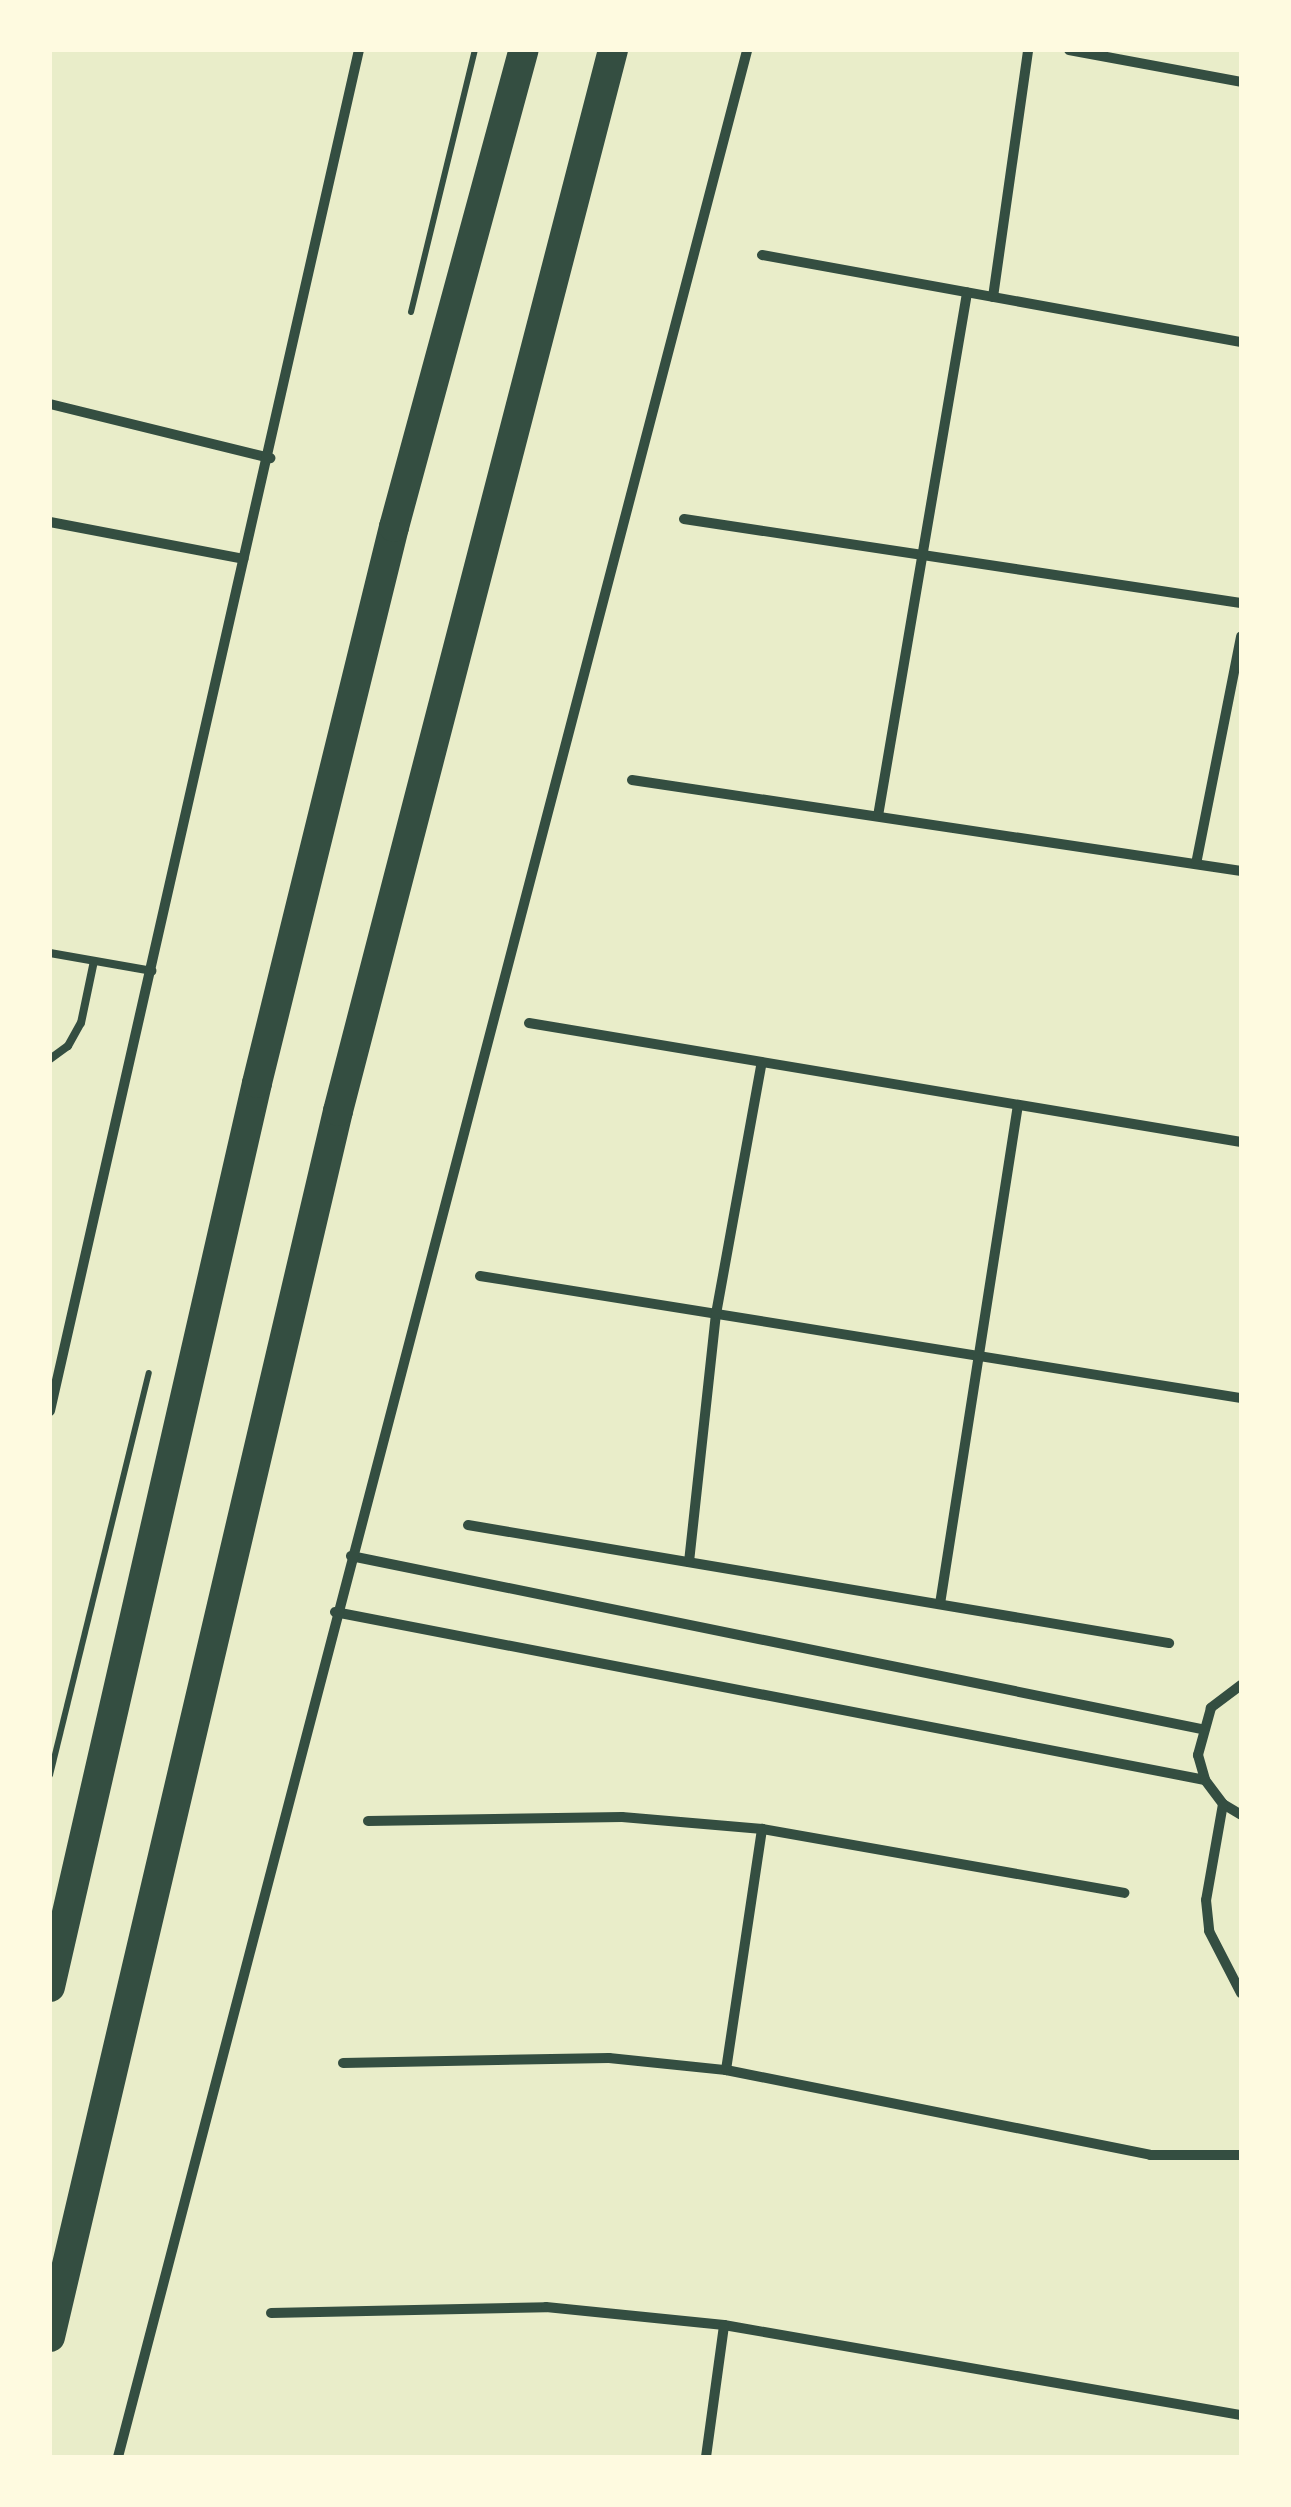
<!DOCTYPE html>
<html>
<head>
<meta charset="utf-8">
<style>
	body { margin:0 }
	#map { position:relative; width:1291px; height:2507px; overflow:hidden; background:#e9edc9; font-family:Cabin,sans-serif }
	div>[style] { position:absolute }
	.path>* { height:6px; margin:-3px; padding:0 3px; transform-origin:3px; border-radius:3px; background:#344e41 }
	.service>* { height:8px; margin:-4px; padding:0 4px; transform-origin:4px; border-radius:4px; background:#344e41 }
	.minor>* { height:10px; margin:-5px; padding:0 5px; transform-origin:5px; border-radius:5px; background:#344e41 }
	.motorway>* { height:30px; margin:-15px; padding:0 15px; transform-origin:15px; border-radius:15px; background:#344e41 }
	span { translate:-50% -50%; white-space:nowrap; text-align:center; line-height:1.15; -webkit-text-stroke:8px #fefae0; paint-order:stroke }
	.frame { position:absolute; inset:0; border:52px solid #fefae0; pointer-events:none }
</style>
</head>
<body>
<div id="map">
	<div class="path">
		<i style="left:411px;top:312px;width:270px;rotate:-76.3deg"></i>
		<i style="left:50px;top:1775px;width:414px;rotate:-76.2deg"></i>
	</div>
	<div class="service">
		<i style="left:50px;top:953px;width:104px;rotate:10deg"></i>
		<i style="left:50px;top:1059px;width:22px;rotate:-36deg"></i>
		<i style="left:68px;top:1046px;width:26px;rotate:-61deg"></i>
		<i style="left:81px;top:1023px;width:63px;rotate:-78.2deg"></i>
	</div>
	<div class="minor">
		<i style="left:1069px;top:50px;width:175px;rotate:10.5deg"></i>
		<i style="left:762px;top:255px;width:487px;rotate:10.3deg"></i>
		<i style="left:993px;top:297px;width:249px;rotate:-81.9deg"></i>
		<i style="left:50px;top:404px;width:227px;rotate:13.8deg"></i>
		<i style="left:684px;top:519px;width:563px;rotate:8.58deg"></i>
		<i style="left:50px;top:522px;width:197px;rotate:10.8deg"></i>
		<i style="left:632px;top:780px;width:616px;rotate:8.5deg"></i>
		<i style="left:878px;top:816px;width:531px;rotate:-80.34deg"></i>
		<i style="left:1196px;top:864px;width:232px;rotate:-78.8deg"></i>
		<i style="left:529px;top:1023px;width:722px;rotate:9.49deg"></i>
		<i style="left:480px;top:1276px;width:771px;rotate:9.11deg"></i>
		<i style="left:50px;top:1411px;width:1396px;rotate:-77.21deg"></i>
		<i style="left:468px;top:1525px;width:711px;rotate:9.56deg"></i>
		<i style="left:351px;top:1556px;width:867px;rotate:11.5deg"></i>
		<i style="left:689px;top:1562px;width:249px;rotate:-83.8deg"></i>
		<i style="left:716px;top:1314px;width:256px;rotate:-79.7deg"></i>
		<i style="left:940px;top:1604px;width:505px;rotate:-81.12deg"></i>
		<i style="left:335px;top:1612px;width:886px;rotate:10.93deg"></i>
		<i style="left:1241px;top:1685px;width:38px;rotate:143deg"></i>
		<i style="left:1211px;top:1708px;width:49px;rotate:105.5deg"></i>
		<i style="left:1198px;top:1755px;width:26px;rotate:74deg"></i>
		<i style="left:1205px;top:1780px;width:30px;rotate:53deg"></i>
		<i style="left:1223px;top:1804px;width:21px;rotate:31deg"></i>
		<i style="left:1223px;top:1804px;width:97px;rotate:100deg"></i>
		<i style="left:1206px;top:1900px;width:31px;rotate:84deg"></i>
		<i style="left:1209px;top:1931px;width:70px;rotate:62.7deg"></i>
		<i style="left:368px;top:1821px;width:254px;rotate:-0.9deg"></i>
		<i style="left:622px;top:1817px;width:141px;rotate:4.9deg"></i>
		<i style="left:762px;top:1829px;width:368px;rotate:10deg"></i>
		<i style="left:343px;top:2063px;width:266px;rotate:-1.1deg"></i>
		<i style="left:609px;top:2058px;width:118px;rotate:5.9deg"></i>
		<i style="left:726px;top:2070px;width:432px;rotate:11.3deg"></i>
		<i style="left:1150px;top:2155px;width:91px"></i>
		<i style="left:726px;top:2070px;width:244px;rotate:-81.5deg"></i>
		<i style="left:271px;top:2313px;width:275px;rotate:-1.2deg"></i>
		<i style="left:546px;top:2307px;width:179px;rotate:5.8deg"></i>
		<i style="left:724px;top:2325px;width:525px;rotate:9.88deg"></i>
		<i style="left:118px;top:2457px;width:2488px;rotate:-75.35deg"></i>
		<i style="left:706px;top:2457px;width:133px;rotate:-82.2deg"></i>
	</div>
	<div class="motorway">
		<i style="left:50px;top:1987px;width:927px;rotate:-77.1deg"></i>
		<i style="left:257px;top:1083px;width:573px;rotate:-76.16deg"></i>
		<i style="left:394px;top:527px;width:494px;rotate:-74.8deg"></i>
		<i style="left:50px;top:2337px;width:1259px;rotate:-76.78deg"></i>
		<i style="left:338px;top:1111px;width:1096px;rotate:-75.47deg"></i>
	</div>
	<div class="frame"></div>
</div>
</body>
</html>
